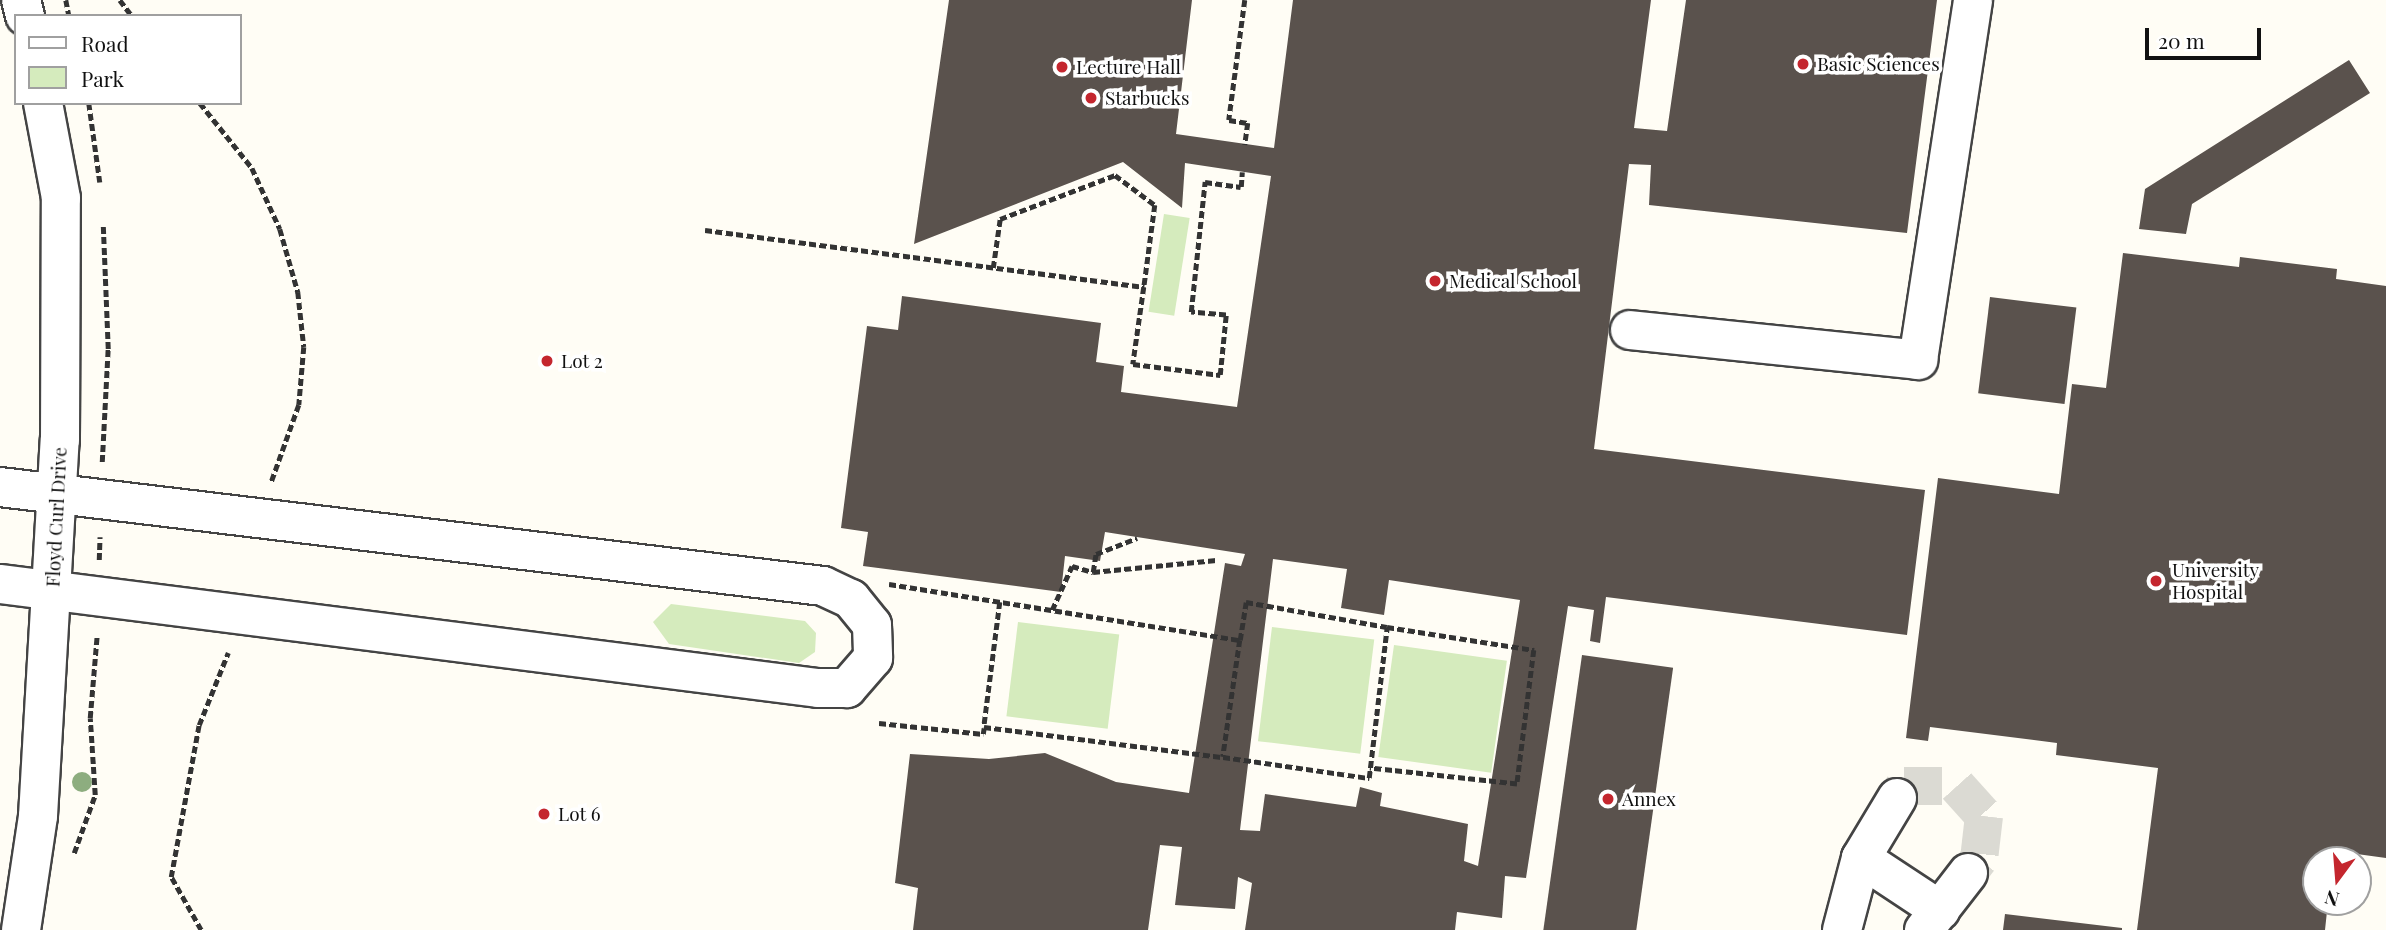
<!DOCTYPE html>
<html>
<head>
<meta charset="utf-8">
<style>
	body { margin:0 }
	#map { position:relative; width:2386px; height:930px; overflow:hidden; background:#fffdf5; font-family:"Playfair Display",serif }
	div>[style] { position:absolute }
	.green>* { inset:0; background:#d5ebbd; transform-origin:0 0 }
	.building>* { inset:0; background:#5a524d; transform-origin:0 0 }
	.minor-tunnel>* { height:38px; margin-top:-19px; transform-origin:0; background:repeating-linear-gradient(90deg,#dbdad3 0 38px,transparent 0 57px) }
	.path>* { height:4.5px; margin-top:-2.25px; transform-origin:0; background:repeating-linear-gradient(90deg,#333 0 7px,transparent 0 10.5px) }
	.roads { filter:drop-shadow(2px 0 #444) drop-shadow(-2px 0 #444) drop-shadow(0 2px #444) drop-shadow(0 -2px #444) }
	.minor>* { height:38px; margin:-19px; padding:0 19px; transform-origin:19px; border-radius:19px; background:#fff }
	.trees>* { width:20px; height:20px; margin:-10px; border-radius:50%; background:#8dad7f }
	.dots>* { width:19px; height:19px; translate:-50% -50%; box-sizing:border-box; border:4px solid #fff; border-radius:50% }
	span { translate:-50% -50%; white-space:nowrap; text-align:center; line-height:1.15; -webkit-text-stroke:7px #fff; paint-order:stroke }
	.poi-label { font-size:19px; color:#111 }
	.left { translate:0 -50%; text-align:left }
	.street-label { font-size:19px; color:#111 }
	.legend { position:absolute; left:14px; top:14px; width:228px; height:91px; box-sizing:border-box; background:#fff; border:2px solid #a0a0a0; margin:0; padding:9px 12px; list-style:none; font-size:21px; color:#111 }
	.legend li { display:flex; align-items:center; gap:14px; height:35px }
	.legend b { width:35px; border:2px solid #a0a0a0 }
	.north { position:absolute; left:2302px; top:846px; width:70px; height:70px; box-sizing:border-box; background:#fff; border:2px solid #a0a0a0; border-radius:50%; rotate:196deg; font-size:19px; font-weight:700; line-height:28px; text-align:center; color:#111 }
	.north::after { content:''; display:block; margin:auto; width:24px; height:32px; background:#c4262e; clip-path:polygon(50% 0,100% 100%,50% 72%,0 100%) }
	.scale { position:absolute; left:2145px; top:28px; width:116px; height:32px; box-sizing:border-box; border:4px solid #111; border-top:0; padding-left:9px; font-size:21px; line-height:24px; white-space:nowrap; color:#111; -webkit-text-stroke:5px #fff; paint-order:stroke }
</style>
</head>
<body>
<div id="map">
	<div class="green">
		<i style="left:1164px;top:214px;width:26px;height:99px;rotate:9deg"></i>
		<i style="clip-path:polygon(671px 604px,805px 621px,816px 633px,815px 652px,799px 663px,669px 644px,653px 622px)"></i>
		<i style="left:1018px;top:622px;width:102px;height:95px;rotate:7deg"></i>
		<i style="left:1272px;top:627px;width:103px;height:115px;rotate:7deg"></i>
		<i style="left:1394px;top:645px;width:114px;height:113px;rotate:8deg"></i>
	</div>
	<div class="building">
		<i style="clip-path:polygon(evenodd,949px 0,1192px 0,1176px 134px,1274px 148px,1293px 0,1651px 0,1634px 128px,1667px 131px,1686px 0,1937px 0,1907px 233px,1649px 205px,1651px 165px,1629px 164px,1594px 449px,1925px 490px,1907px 635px,1606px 597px,1600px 643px,1590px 641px,1594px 610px,1568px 606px,1526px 878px,1505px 876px,1502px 918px,1457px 912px,1455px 930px,1245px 930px,1252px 883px,1238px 877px,1235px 909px,1175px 905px,1182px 847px,1160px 845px,1148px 930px,913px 930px,918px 888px,895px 883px,910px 754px,989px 759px,1045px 753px,1116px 782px,1189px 793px,1225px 563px,1241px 566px,1245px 554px,1105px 532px,1100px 561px,1065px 556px,1061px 592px,863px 566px,868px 532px,841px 528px,867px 326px,898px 330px,902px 296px,1101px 323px,1096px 362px,1124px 366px,1121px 392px,1237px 407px,1271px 176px,1185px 163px,1182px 208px,1123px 162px,914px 244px,949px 0,1273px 559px,1347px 569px,1341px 608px,1384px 615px,1389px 580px,1520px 600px,1478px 866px,1464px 861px,1468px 824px,1380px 806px,1382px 793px,1360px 787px,1356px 807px,1265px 794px,1260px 831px,1240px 830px,1273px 559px)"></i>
		<i style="clip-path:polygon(2349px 60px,2370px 93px,2192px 204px,2186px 234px,2139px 229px,2145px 189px)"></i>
		<i style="clip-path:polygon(2123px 253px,2239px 267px,2240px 257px,2337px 269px,2336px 279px,2386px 286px,2386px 858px,2335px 851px,2334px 860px,2316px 860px,2316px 902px,2328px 902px,2325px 930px,2137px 930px,2158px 768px,2056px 755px,2057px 743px,1930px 727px,1928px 741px,1906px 738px,1938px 478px,2059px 494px,2072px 384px,2106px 388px)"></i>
		<i style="left:1990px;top:297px;width:87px;height:97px;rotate:7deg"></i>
		<i style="left:1582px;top:655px;width:92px;height:278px;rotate:8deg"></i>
		<i style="clip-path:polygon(2005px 914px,2122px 928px,2122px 930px,2003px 930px)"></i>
	</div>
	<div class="minor-tunnel">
		<i style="left:1897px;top:798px;width:14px;rotate:-60deg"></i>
		<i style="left:1904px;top:786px;width:53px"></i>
		<i style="left:1957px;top:786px;width:40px;rotate:48deg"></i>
		<i style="left:1984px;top:816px;width:43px;rotate:96.6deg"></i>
		<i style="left:1979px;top:859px;width:18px;rotate:128deg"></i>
	</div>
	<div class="path">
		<i style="left:66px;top:0;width:16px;rotate:79deg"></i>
		<i style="left:120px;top:0;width:20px;rotate:53deg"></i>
		<i style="left:1245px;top:0;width:121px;rotate:97.6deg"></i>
		<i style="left:1229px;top:120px;width:19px;rotate:9deg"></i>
		<i style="left:1248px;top:123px;width:22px;rotate:98deg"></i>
		<i style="left:89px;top:103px;width:80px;rotate:82.1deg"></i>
		<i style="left:200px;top:103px;width:83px;rotate:51.3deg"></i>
		<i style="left:252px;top:168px;width:67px;rotate:65.3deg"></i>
		<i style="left:280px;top:229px;width:66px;rotate:74.1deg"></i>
		<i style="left:298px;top:292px;width:55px;rotate:83.8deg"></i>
		<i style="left:304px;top:347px;width:58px;rotate:94.9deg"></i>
		<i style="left:299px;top:405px;width:83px;rotate:109.7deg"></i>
		<i style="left:705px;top:230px;width:443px;rotate:7.4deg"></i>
		<i style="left:1144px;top:287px;width:78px;rotate:98.1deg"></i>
		<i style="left:1133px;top:364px;width:88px;rotate:7.2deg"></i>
		<i style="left:1220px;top:375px;width:60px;rotate:-84.3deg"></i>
		<i style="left:1226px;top:315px;width:35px;rotate:-175deg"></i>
		<i style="left:1191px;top:312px;width:131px;rotate:-83.9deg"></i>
		<i style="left:1205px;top:182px;width:36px;rotate:8deg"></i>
		<i style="left:1241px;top:187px;width:15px;rotate:-86deg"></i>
		<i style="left:993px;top:268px;width:49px;rotate:-81.9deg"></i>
		<i style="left:1000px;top:219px;width:123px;rotate:-20.9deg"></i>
		<i style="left:1115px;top:175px;width:50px;rotate:36.9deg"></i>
		<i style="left:1155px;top:205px;width:83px;rotate:97.6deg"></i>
		<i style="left:102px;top:462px;width:113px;rotate:-87deg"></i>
		<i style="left:108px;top:349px;width:123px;rotate:-92.3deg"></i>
		<i style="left:99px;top:560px;width:23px;rotate:-88deg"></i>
		<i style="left:1093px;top:572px;width:18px;rotate:-81deg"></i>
		<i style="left:1096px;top:554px;width:44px;rotate:-21.3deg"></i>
		<i style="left:889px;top:584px;width:355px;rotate:9.1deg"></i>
		<i style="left:1240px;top:640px;width:118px;rotate:98.3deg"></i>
		<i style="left:1223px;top:757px;width:148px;rotate:8.2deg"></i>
		<i style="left:1369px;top:778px;width:152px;rotate:-83.2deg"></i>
		<i style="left:1387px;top:627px;width:149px;rotate:8.9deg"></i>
		<i style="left:1534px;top:650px;width:135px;rotate:97.2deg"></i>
		<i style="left:1517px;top:784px;width:148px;rotate:-173.8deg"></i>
		<i style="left:1000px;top:602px;width:126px;rotate:97.3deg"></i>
		<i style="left:984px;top:727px;width:241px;rotate:7.2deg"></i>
		<i style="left:1052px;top:610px;width:48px;rotate:-65.6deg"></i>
		<i style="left:1072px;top:566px;width:22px;rotate:16deg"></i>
		<i style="left:1093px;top:572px;width:124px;rotate:-5.6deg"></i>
		<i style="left:1240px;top:640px;width:38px;rotate:-81deg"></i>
		<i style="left:1246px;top:602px;width:143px;rotate:10.1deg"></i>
		<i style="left:879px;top:723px;width:105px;rotate:6deg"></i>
		<i style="left:983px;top:734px;width:6px;rotate:-81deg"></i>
		<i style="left:74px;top:853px;width:62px;rotate:-70.1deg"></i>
		<i style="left:95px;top:795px;width:77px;rotate:-93.7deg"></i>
		<i style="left:90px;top:718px;width:83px;rotate:-85.2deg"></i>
		<i style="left:201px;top:930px;width:61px;rotate:-119.5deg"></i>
		<i style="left:171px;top:877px;width:155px;rotate:-79.6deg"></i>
		<i style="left:199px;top:725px;width:78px;rotate:-68.1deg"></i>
	</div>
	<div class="roads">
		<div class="minor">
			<i style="left:21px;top:0;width:16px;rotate:76deg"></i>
			<i style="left:1630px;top:330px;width:290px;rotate:5.9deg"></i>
			<i style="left:1918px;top:360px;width:364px;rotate:-81.3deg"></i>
			<i style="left:0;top:487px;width:829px;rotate:6.86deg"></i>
			<i style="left:823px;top:586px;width:31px;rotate:25deg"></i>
			<i style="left:851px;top:599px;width:33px;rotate:51deg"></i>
			<i style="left:872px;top:625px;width:33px;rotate:88deg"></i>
			<i style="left:873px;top:658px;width:40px;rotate:131deg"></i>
			<i style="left:847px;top:688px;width:29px;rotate:180deg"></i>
			<i style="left:818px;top:688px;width:825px;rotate:-172.75deg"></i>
			<i style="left:1861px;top:858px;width:95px;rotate:33.4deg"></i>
			<i style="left:21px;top:930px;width:115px;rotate:-81.5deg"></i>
			<i style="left:38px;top:816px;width:377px;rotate:-86.7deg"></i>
			<i style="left:60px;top:440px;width:242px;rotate:-89.8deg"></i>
			<i style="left:61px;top:198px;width:97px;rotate:-100.7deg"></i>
			<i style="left:1842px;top:930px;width:74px;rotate:-75.2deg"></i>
			<i style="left:1861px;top:858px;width:70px;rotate:-59deg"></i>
			<i style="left:1924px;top:930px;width:72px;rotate:-52.3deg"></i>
		</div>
	</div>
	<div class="trees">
		<i style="left:82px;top:782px"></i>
	</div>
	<div class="dots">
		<i style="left:1803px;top:64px;background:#c4262e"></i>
		<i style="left:1062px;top:67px;background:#c4262e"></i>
		<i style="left:1091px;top:98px;background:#c4262e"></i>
		<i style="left:1435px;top:281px;background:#c4262e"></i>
		<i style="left:547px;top:361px;background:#c4262e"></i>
		<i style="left:2156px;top:581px;background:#c4262e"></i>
		<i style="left:1608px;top:799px;background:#c4262e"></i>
		<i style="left:544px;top:814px;background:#c4262e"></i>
	</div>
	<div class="poi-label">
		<span class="left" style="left:1817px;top:64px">Basic Sciences</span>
		<span class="left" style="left:1076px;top:67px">Lecture Hall</span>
		<span class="left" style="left:1105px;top:98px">Starbucks</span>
		<span class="left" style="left:1449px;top:281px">Medical School</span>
		<span class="left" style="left:561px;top:361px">Lot 2</span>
		<span class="left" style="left:2172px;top:581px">University<br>Hospital</span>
		<span class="left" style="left:1622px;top:799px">Annex</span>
		<span class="left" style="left:558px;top:814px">Lot 6</span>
	</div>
	<div class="street-label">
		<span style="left:56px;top:517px;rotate:-87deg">Floyd Curl Drive</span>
	</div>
	<ul class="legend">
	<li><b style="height:9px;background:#fff"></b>Road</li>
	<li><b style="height:19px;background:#d5ebbd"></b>Park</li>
	</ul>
	<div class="north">N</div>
	<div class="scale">20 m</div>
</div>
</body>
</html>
